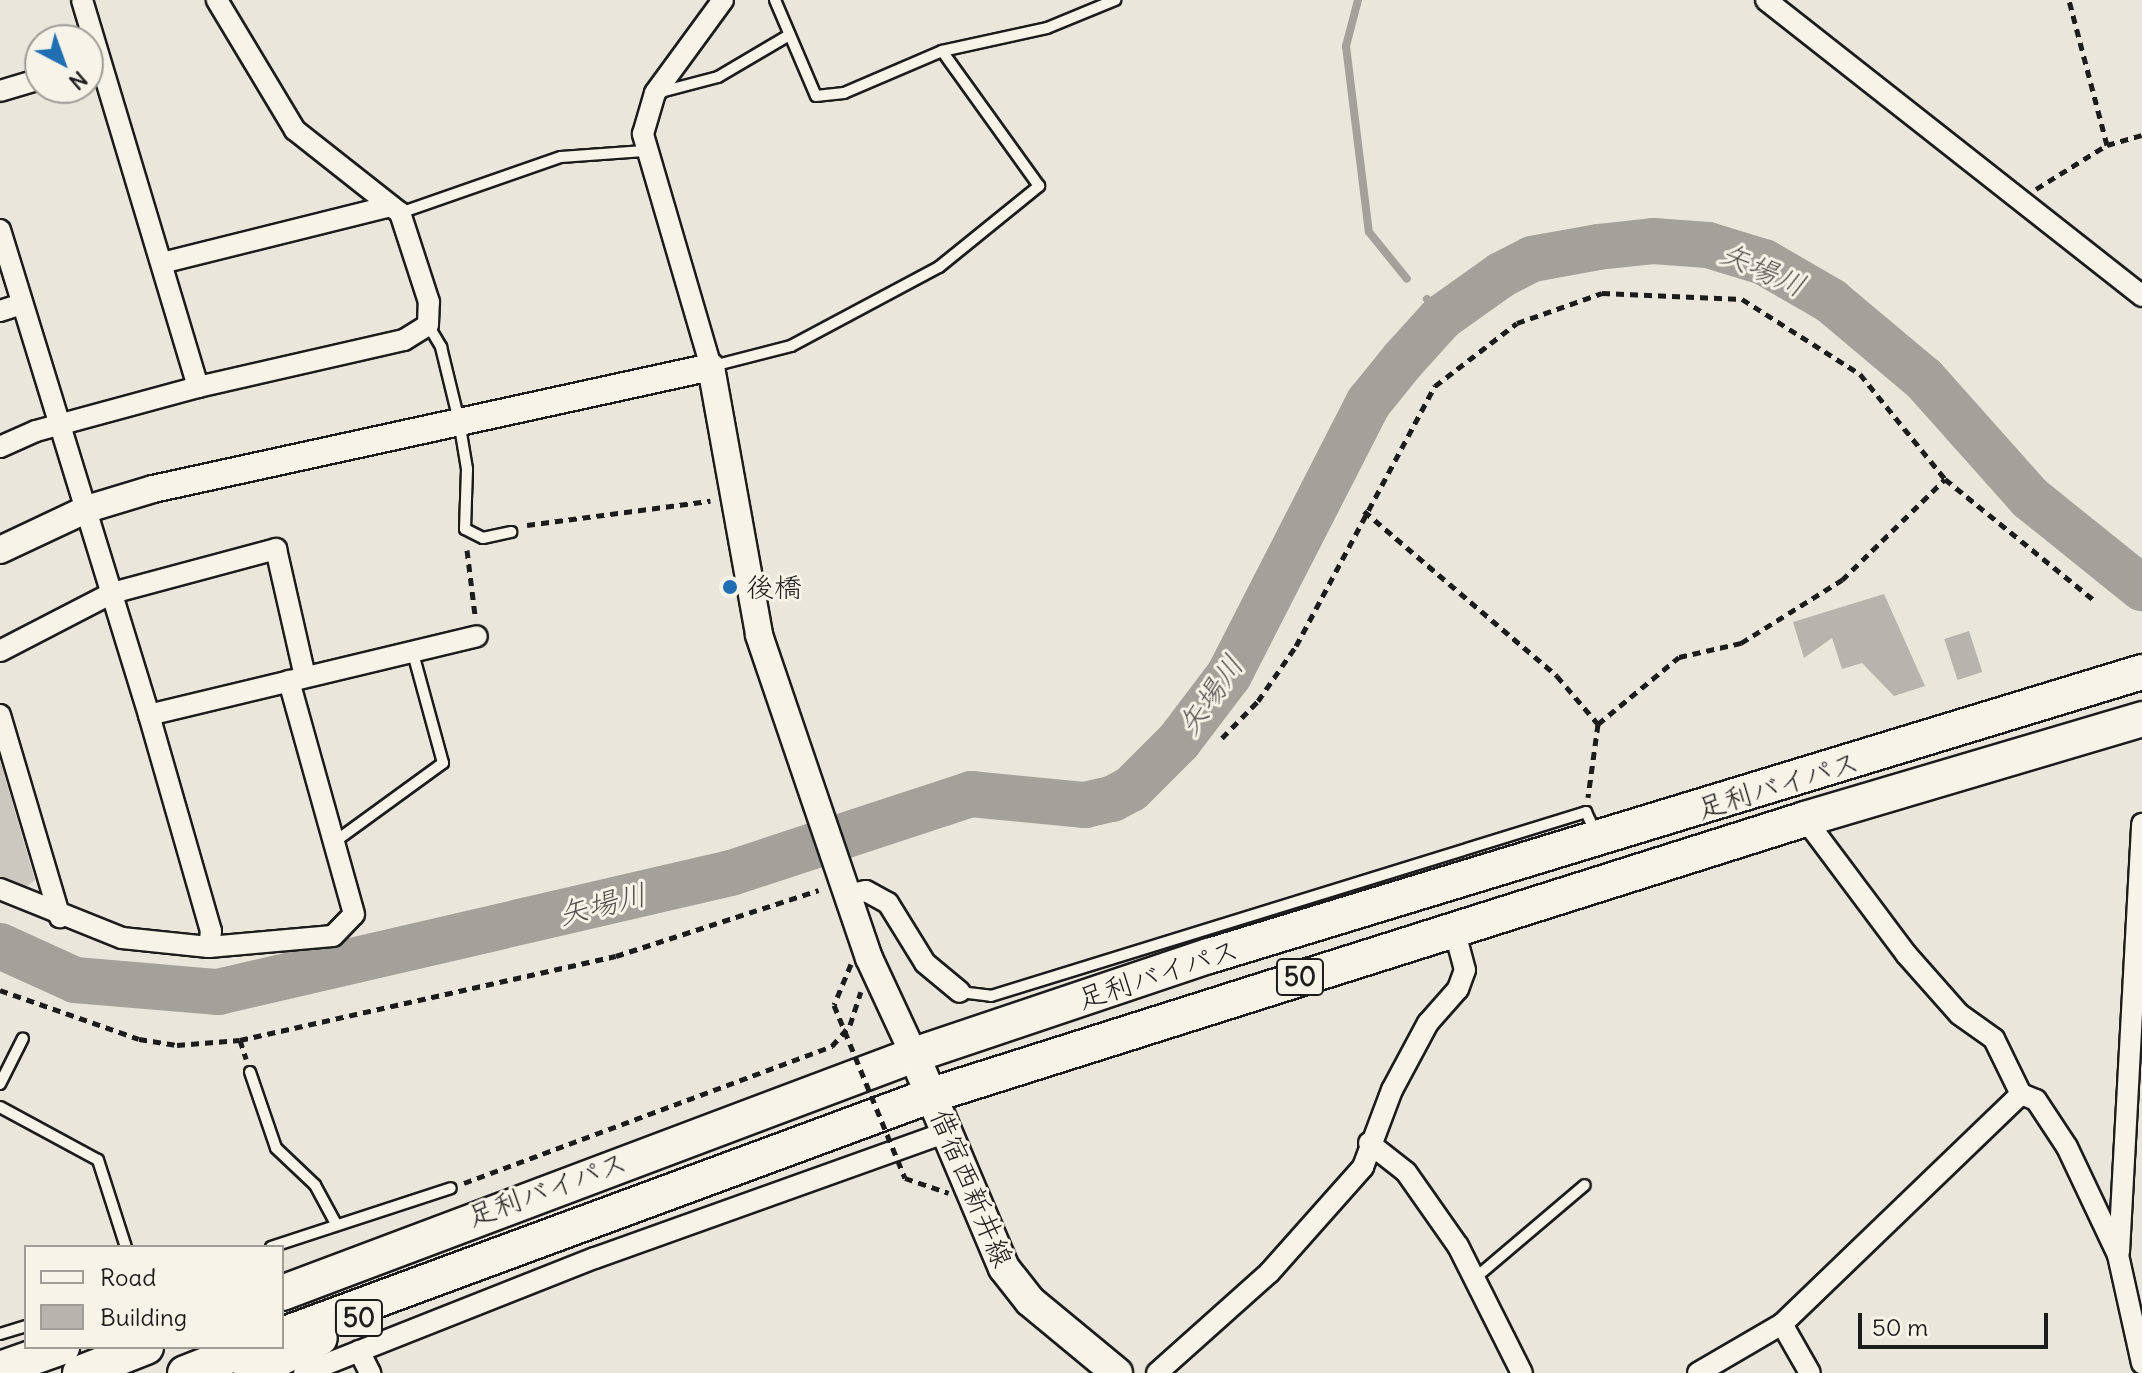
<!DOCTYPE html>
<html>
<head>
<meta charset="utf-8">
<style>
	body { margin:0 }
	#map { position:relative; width:2142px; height:1373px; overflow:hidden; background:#eae6dc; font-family:Delius,"Klee One",sans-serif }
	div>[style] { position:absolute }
	.green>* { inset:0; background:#ccc8c0 }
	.stream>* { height:8px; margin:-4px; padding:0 4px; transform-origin:4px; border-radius:4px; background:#a3a19a }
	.river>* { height:46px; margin:-23px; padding:0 23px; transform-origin:23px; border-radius:23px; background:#a3a19a }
	.building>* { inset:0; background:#b6b4ac; transform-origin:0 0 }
	.path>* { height:5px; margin-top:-2.5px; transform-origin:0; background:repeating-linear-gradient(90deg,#1c1c1c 0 8px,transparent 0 14px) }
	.roads { filter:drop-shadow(2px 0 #1c1c1c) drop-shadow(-2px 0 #1c1c1c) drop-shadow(0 2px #1c1c1c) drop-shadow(0 -2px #1c1c1c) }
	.service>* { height:10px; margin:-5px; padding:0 5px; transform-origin:5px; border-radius:5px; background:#f7f3e8 }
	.minor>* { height:20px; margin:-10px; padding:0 10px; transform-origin:10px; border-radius:10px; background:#f7f3e8 }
	.tertiary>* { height:26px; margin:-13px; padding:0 13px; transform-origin:13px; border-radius:13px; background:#f7f3e8 }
	.secondary>* { height:30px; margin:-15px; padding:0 15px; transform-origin:15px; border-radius:15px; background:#f7f3e8 }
	.trunk>* { height:34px; margin:-17px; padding:0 17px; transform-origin:17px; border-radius:17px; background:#f7f3e8 }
	.path-bridge>* { height:5px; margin-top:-2.5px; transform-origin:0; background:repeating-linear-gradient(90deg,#1c1c1c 0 8px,transparent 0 14px) }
	.dots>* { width:22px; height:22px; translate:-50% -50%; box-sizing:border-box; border:4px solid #f7f3e8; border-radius:50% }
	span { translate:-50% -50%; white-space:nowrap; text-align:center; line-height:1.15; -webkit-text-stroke:6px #f7f3e8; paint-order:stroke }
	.shield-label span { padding:2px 6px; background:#f7f3e8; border:2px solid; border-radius:6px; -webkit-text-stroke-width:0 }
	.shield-label { font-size:26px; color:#1c1c1c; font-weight:700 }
	.poi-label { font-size:28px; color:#1c1c1c }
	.left { translate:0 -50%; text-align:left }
	.street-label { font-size:28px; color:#1c1c1c }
	.water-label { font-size:30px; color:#52514e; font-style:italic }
	.legend { position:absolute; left:24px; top:1245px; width:260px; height:104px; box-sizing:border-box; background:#f7f3e8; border:2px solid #9f9d96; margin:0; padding:10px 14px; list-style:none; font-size:24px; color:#1c1c1c }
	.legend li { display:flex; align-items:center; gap:16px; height:40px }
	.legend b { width:40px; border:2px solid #9f9d96 }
	.north { position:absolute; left:24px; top:24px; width:80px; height:80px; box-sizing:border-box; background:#f7f3e8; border:2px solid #9f9d96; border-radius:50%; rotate:139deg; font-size:22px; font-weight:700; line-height:32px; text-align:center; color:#1c1c1c }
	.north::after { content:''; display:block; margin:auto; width:28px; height:36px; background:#1f6fb2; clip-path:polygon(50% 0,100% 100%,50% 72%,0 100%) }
	.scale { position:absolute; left:1858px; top:1313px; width:190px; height:36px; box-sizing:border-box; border:4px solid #1c1c1c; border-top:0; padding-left:10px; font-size:24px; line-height:28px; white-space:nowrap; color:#1c1c1c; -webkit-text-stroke:6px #f7f3e8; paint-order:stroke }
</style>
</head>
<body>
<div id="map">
	<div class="green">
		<i style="clip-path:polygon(0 761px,35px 880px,19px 893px,0 881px)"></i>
	</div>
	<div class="stream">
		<i style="left:1358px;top:0;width:48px;rotate:104.6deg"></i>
		<i style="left:1346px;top:46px;width:187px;rotate:83deg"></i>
		<i style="left:1369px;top:232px;width:60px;rotate:51deg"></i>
		<i style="left:1427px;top:299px;width:23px;rotate:50deg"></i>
	</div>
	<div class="river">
		<i style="left:0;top:946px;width:82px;rotate:24.4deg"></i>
		<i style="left:75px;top:980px;width:144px;rotate:4.8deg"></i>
		<i style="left:218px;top:992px;width:527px;rotate:-13.06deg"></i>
		<i style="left:731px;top:873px;width:253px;rotate:-18.2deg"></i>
		<i style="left:971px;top:794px;width:115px;rotate:5.5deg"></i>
		<i style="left:1085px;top:805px;width:28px;rotate:-13deg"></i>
		<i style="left:1112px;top:799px;width:21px;rotate:-28deg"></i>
		<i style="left:1131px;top:789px;width:68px;rotate:-45deg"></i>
		<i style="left:1179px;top:741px;width:83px;rotate:-52.9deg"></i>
		<i style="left:1229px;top:675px;width:307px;rotate:-62.9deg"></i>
		<i style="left:1369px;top:402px;width:54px;rotate:-51deg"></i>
		<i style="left:1403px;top:360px;width:58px;rotate:-47.8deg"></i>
		<i style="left:1442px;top:317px;width:72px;rotate:-35.4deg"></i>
		<i style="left:1501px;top:275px;width:35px;rotate:-27deg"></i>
		<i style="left:1532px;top:259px;width:67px;rotate:-10.3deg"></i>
		<i style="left:1598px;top:247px;width:55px;rotate:-6.2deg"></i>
		<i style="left:1653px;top:241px;width:55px;rotate:4.2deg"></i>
		<i style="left:1708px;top:245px;width:59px;rotate:16.9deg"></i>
		<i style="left:1764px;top:262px;width:78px;rotate:30.2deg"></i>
		<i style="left:1831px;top:301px;width:121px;rotate:40deg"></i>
		<i style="left:1924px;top:379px;width:159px;rotate:48.3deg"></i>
		<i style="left:2030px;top:498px;width:144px;rotate:38.8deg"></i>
	</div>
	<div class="building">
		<i style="clip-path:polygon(1884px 594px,1925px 686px,1894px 696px,1862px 663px,1842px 669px,1832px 638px,1804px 658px,1793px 622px)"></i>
		<i style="left:1969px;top:631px;width:43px;height:26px;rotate:72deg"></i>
	</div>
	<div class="path">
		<i style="left:2107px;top:145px;width:36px;rotate:-16deg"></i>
		<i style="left:2036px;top:189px;width:84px;rotate:-31.8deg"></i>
		<i style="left:2107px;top:145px;width:150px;rotate:-104.7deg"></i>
		<i style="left:1364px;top:511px;width:254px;rotate:40.5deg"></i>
		<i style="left:1557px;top:676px;width:63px;rotate:49.5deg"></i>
		<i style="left:1598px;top:724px;width:74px;rotate:97.8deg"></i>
		<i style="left:527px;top:525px;width:185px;rotate:-7.5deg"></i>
		<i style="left:467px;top:550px;width:65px;rotate:83deg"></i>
		<i style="left:1598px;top:724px;width:105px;rotate:-39.6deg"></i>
		<i style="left:1679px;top:657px;width:64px;rotate:-12.7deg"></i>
		<i style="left:1741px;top:643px;width:119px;rotate:-32deg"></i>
		<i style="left:1842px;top:580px;width:144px;rotate:-44.4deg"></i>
		<i style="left:1222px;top:738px;width:52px;rotate:-45.8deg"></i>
		<i style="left:1258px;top:701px;width:67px;rotate:-55.4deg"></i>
		<i style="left:1296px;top:646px;width:295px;rotate:-61.9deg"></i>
		<i style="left:1435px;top:386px;width:103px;rotate:-37.5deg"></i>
		<i style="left:1517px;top:323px;width:90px;rotate:-19.4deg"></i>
		<i style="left:1602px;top:293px;width:140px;rotate:2.5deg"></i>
		<i style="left:1742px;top:299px;width:140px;rotate:32.4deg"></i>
		<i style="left:1860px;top:374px;width:135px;rotate:51deg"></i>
		<i style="left:1945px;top:479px;width:193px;rotate:39.1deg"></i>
		<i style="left:0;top:990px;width:147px;rotate:19.4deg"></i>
		<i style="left:139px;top:1039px;width:38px;rotate:9deg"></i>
		<i style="left:177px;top:1045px;width:63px;rotate:-4.5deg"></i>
		<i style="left:240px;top:1040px;width:385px;rotate:-12.6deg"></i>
		<i style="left:616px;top:956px;width:213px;rotate:-18deg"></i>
		<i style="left:240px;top:1040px;width:20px;rotate:72deg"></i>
		<i style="left:464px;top:1183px;width:393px;rotate:-20.4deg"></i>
		<i style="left:832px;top:1046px;width:28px;rotate:-49deg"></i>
		<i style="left:850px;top:1025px;width:35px;rotate:-72deg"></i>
	</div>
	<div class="roads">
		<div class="service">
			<i style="left:775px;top:0;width:104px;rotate:66.9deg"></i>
			<i style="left:816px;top:96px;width:28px;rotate:-6deg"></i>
			<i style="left:844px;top:93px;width:107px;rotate:-23.2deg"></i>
			<i style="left:942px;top:51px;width:107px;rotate:-12.4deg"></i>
			<i style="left:1047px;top:28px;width:74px;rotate:-22.4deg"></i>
			<i style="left:657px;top:93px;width:63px;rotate:-14.7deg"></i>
			<i style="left:718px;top:77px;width:79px;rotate:-30.5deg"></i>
			<i style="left:400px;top:213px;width:170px;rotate:-19.2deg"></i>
			<i style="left:561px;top:157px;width:83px;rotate:-4.1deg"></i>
			<i style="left:428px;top:325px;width:26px;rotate:59deg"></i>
			<i style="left:441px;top:347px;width:76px;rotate:76.3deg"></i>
			<i style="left:459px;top:421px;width:49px;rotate:80.5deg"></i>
			<i style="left:467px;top:469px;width:60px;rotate:91.9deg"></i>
			<i style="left:465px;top:529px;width:20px;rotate:27deg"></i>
			<i style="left:483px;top:538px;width:29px;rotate:-12deg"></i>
			<i style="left:713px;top:366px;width:81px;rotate:-14.4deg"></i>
			<i style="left:791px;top:346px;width:168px;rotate:-28.1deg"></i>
			<i style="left:939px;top:267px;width:129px;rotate:-39deg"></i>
			<i style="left:1039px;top:186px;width:166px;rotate:-125.7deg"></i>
			<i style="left:333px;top:843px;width:136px;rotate:-36deg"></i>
			<i style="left:443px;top:763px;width:114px;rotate:-105.3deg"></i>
			<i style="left:960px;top:992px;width:31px;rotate:7deg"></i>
			<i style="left:991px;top:996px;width:623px;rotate:-17.18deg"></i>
			<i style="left:1586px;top:812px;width:23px;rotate:65deg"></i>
			<i style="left:250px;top:1072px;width:80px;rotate:71.1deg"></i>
			<i style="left:276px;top:1148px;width:54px;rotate:43.5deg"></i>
			<i style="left:315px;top:1185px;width:44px;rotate:61.7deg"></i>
			<i style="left:0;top:1084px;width:51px;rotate:-63.4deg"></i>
			<i style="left:0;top:1107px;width:111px;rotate:28.4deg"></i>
			<i style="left:98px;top:1160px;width:91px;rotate:72.2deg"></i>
			<i style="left:271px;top:1247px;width:189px;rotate:-18.1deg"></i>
			<i style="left:1474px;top:1279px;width:145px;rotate:-40.3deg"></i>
			<i style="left:0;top:1334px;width:27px;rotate:-17deg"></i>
		</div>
		<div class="minor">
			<i style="left:82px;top:0;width:404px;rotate:73.3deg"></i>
			<i style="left:1766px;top:0;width:479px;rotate:38.2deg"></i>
			<i style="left:0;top:91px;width:42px;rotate:-16.7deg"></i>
			<i style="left:0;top:230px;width:507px;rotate:72.92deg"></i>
			<i style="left:149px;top:715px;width:225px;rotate:74deg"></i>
			<i style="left:211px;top:931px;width:16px;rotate:97deg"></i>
			<i style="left:162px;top:263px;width:235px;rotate:-14deg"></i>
			<i style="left:0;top:311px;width:22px;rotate:-18deg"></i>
			<i style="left:711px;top:367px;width:243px;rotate:-106.3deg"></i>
			<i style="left:643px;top:134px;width:43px;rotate:-73.7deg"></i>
			<i style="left:655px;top:93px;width:115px;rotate:-53.8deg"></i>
			<i style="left:0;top:447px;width:39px;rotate:-24deg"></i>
			<i style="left:36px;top:431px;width:168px;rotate:-15.2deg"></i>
			<i style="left:198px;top:387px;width:211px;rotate:-12.9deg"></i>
			<i style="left:404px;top:340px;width:28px;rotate:-32deg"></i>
			<i style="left:428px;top:325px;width:23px;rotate:-88deg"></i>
			<i style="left:429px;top:302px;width:94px;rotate:-108deg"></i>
			<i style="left:400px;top:213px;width:134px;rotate:-141.7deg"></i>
			<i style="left:295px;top:130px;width:152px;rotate:-121deg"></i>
			<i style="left:0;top:651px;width:126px;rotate:-27.4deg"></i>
			<i style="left:112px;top:593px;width:170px;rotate:-15deg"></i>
			<i style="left:276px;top:549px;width:131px;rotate:77.2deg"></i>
			<i style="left:0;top:715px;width:211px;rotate:73.5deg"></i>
			<i style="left:149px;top:715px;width:337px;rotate:-13.5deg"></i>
			<i style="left:1805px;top:819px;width:169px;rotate:53.2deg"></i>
			<i style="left:1906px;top:954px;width:80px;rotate:48.5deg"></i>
			<i style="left:1959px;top:1014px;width:43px;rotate:35.5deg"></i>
			<i style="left:1994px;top:1039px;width:61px;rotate:63.9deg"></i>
			<i style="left:2021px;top:1094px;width:16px;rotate:22deg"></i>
			<i style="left:2036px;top:1100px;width:56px;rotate:56.6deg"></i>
			<i style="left:2067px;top:1147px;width:119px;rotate:64.7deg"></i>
			<i style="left:2118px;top:1255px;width:111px;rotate:77.5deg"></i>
			<i style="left:0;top:889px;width:131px;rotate:21.9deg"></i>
			<i style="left:122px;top:938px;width:87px;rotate:5.9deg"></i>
			<i style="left:209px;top:947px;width:124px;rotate:-5.1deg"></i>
			<i style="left:333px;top:936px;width:30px;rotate:-46deg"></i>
			<i style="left:354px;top:914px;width:242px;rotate:-105.6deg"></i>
			<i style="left:847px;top:895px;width:19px;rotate:-12deg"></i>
			<i style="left:866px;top:891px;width:25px;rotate:29deg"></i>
			<i style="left:888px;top:903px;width:70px;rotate:58.3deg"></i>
			<i style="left:925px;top:963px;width:45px;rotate:39.6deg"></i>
			<i style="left:1369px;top:1143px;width:47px;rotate:38.1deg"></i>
			<i style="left:1406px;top:1172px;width:90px;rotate:54.9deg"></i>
			<i style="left:1458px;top:1246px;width:142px;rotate:63.3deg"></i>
			<i style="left:2119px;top:1252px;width:429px;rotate:-86.9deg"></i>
			<i style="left:1782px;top:1324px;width:56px;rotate:60.3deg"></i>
			<i style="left:359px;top:1351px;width:25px;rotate:63deg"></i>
			<i style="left:304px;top:1373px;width:313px;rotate:-21.6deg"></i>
			<i style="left:595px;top:1258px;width:374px;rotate:-19.7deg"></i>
			<i style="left:1157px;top:1373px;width:150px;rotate:-41.8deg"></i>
			<i style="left:1269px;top:1273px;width:142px;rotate:-48.4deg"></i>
			<i style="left:1363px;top:1167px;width:82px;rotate:-69.4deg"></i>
			<i style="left:1392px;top:1090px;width:76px;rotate:-61.8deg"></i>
			<i style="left:1428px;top:1023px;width:45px;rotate:-48.6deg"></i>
			<i style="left:1458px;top:989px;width:20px;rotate:-70deg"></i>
			<i style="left:1465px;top:970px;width:42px;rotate:-105deg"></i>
			<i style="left:1698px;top:1373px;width:97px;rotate:-30.3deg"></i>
			<i style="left:1782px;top:1324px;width:332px;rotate:-43.9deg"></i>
		</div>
		<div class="tertiary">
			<i style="left:0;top:550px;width:96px;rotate:-25.2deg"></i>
			<i style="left:87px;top:509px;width:69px;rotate:-16.9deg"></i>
			<i style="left:153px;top:489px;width:571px;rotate:-12.33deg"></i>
			<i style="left:711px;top:367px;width:272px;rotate:79.8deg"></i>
			<i style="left:759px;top:635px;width:341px;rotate:71.2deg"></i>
			<i style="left:869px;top:958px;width:107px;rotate:65.1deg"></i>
		</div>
		<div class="secondary">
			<i style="left:914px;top:1055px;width:231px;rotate:67.1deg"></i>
			<i style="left:1004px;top:1268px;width:42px;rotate:51.8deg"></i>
			<i style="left:1030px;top:1301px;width:113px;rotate:39.6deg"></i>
		</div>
		<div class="trunk">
			<i style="left:282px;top:1293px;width:675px;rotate:-20.64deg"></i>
			<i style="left:914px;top:1055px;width:311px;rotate:-18.6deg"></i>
			<i style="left:1209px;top:956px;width:975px;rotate:-16.93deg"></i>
			<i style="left:282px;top:1335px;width:693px;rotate:-20.27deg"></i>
			<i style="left:932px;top:1095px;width:916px;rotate:-17.54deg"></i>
			<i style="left:1805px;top:819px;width:352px;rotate:-16.5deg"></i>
			<i style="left:0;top:1369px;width:66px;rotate:-19.5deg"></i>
			<i style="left:80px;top:1373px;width:71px;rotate:-21.5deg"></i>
			<i style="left:185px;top:1373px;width:72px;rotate:-21.2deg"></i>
			<i style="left:251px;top:1373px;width:77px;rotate:-26.9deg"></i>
		</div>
	</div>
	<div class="path-bridge">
		<i style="left:851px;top:964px;width:44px;rotate:112.5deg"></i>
		<i style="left:834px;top:1005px;width:187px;rotate:67.7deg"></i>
		<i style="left:905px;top:1178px;width:46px;rotate:18.8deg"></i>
	</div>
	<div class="dots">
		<i style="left:730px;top:587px;background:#1f6fb2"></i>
	</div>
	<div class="shield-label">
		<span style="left:1300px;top:977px">50</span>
		<span style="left:359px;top:1318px">50</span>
	</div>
	<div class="poi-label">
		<span class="left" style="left:746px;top:587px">後橋</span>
	</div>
	<div class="street-label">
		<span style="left:1778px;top:785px;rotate:-17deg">足利バイパス</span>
		<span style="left:1158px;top:974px;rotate:-18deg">足利バイパス</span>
		<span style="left:972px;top:1188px;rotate:67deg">借宿西新井線</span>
		<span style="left:547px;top:1189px;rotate:-20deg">足利バイパス</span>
	</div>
	<div class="water-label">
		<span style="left:1763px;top:269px;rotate:24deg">矢場川</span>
		<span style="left:1210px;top:695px;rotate:-55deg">矢場川</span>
		<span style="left:602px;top:904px;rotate:-14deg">矢場川</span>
	</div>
	<ul class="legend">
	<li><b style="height:10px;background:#f7f3e8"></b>Road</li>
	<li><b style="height:22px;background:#b6b4ac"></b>Building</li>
	</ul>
	<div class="north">N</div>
	<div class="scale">50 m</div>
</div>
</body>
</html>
